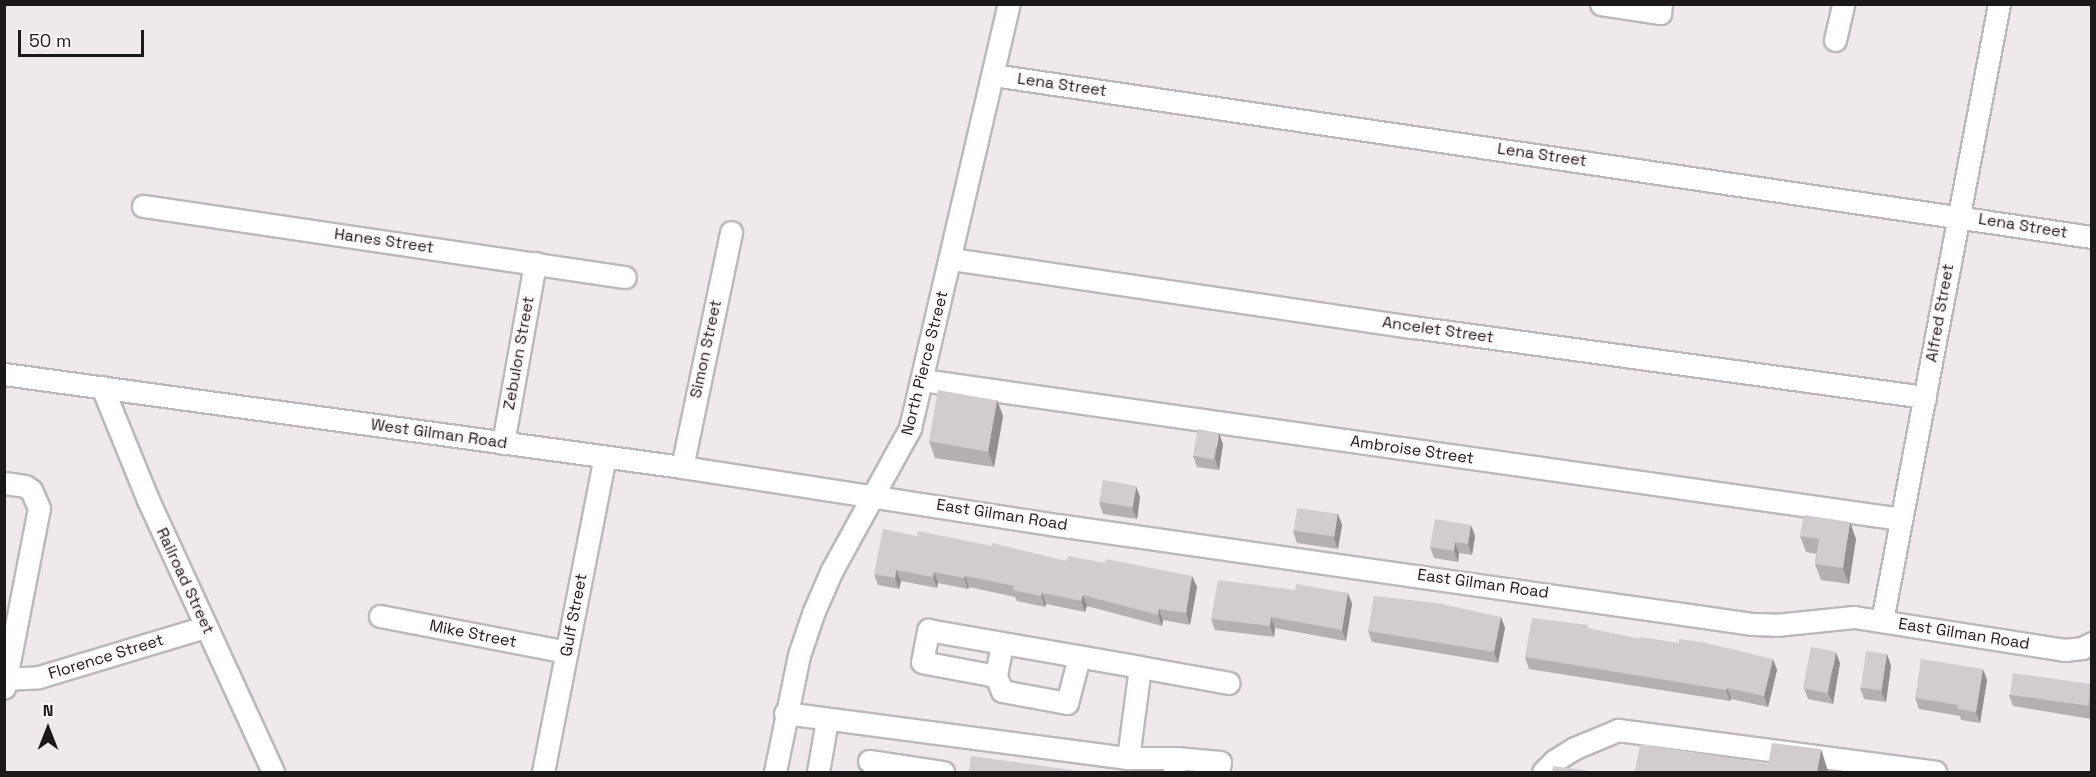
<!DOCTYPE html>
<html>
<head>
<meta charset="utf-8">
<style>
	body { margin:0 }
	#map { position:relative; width:2096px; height:777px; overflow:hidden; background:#efe9ee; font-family:"Space Grotesk",sans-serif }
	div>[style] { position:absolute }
	.roads { filter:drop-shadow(2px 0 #bdb7bb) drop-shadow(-2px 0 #bdb7bb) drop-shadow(0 2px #bdb7bb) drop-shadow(0 -2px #bdb7bb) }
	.minor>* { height:21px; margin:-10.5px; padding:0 10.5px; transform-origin:10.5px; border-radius:10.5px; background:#fff }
	.wall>* { inset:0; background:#b5afb3 }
	.shaded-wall>* { inset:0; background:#938e92 }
	.building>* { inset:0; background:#d2cbd0; transform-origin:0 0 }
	span { translate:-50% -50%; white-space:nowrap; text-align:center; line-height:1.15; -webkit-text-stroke:5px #fdf6fb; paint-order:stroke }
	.street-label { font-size:16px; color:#1b181a }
	.frame { position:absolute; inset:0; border:6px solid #1b181a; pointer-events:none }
	.north { position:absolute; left:18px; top:699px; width:60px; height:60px; -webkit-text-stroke:4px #fdf6fb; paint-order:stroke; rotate:0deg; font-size:16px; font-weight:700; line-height:24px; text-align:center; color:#1b181a }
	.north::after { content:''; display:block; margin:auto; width:21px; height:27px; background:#1b181a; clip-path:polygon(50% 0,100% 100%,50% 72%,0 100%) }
	.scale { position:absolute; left:18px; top:30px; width:126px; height:27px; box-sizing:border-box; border:3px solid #1b181a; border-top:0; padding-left:8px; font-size:18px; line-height:21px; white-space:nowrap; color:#1b181a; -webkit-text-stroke:4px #fdf6fb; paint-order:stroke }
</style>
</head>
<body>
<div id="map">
	<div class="roads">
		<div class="minor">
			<i style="left:1601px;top:4px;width:60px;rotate:8.7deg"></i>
			<i style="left:1660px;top:13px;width:9px;rotate:-84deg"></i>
			<i style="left:1835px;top:40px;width:37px;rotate:-77deg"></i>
			<i style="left:993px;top:75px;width:1111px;rotate:8.39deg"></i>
			<i style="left:143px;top:206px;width:487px;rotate:8.4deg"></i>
			<i style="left:951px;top:259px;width:467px;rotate:8.4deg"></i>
			<i style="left:1413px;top:327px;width:517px;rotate:7.79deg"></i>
			<i style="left:4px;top:374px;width:684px;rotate:7.81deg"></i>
			<i style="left:682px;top:467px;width:379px;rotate:8.8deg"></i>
			<i style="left:1057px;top:525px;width:703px;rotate:8.1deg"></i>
			<i style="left:1753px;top:624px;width:23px;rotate:2deg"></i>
			<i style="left:1776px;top:625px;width:78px;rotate:-5.9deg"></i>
			<i style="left:1854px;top:617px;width:213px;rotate:8.9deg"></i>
			<i style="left:2064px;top:650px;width:18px;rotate:-6deg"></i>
			<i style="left:2082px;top:648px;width:11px;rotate:-27deg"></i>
			<i style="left:922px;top:380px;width:989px;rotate:8.08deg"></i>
			<i style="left:102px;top:387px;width:122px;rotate:67.8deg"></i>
			<i style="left:148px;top:500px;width:299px;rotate:65.3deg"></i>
			<i style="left:503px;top:443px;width:183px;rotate:-79.9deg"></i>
			<i style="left:682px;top:467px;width:240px;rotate:-78.2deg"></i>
			<i style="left:4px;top:483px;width:21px;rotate:8deg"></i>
			<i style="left:25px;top:486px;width:7px;rotate:34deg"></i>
			<i style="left:31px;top:490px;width:20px;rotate:66deg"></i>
			<i style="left:39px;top:508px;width:183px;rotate:101deg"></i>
			<i style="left:380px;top:616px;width:190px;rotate:10.9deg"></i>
			<i style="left:1882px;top:621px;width:628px;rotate:-79.26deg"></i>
			<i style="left:1002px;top:644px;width:33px;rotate:101deg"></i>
			<i style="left:996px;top:676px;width:75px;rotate:-169.3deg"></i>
			<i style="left:922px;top:662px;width:33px;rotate:-79deg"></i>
			<i style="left:928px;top:630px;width:215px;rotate:9.9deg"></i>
			<i style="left:1140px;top:667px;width:92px;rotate:97.5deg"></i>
			<i style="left:1140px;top:667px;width:90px;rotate:10.2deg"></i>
			<i style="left:996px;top:676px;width:16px;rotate:68deg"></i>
			<i style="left:1002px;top:691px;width:66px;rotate:10.5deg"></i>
			<i style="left:1067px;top:703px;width:48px;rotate:-75.4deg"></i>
			<i style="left:4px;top:679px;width:35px;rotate:-3deg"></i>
			<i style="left:39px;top:677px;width:173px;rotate:-16.8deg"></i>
			<i style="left:785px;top:713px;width:346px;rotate:7.5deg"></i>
			<i style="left:1128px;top:758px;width:48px"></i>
			<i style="left:1176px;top:758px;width:14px;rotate:98deg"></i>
			<i style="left:1176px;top:758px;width:44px;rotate:5.2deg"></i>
			<i style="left:1220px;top:762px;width:10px;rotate:101deg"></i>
			<i style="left:869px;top:761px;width:75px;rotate:8.5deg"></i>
			<i style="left:543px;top:772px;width:321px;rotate:-78.9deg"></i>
			<i style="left:775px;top:772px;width:119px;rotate:-78.4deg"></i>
			<i style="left:799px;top:655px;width:46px;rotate:-71.2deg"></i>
			<i style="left:814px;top:611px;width:45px;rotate:-66.3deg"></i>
			<i style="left:832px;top:570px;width:162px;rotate:-61.2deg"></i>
			<i style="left:910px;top:428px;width:435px;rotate:-76.9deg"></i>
			<i style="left:818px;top:772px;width:53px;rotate:-80.2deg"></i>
			<i style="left:1543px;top:772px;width:16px;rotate:-45deg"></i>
			<i style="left:1554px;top:761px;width:25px;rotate:-32deg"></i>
			<i style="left:1575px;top:748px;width:47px;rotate:-22.7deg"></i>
			<i style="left:1618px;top:730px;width:320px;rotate:7.5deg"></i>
		</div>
	</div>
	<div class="wall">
		<i style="clip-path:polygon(997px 400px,1003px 416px,994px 467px,935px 458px,929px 441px)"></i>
		<i style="clip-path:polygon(1223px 444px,1219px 470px,1197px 467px,1193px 456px)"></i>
		<i style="clip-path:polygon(1140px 497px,1137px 519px,1103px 514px,1099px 502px)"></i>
		<i style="clip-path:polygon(1338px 514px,1342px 525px,1338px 549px,1297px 543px,1293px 531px)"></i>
		<i style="clip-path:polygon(1471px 525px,1475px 536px,1472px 555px,1459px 553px,1458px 562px,1434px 558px,1430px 547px)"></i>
		<i style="clip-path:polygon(917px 536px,1067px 561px,1192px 576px,1197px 587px,1190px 625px,1163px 620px,1162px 626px,1087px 606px,1085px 612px,1046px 604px,1045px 607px,1017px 601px,1015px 597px,969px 587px,968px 589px,938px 583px,937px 588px,901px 581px,899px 589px,878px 585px,874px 574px)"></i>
		<i style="clip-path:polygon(1800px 536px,1856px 539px,1849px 584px,1821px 580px,1815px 564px,1816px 554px,1806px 552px)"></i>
		<i style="clip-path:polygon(1295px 590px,1348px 593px,1352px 604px,1346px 641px,1275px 628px,1274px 637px,1215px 630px,1211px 619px)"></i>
		<i style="clip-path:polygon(1501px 617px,1505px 628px,1498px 663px,1372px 642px,1368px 631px)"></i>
		<i style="clip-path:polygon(1589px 629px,1640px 639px,1773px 659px,1777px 670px,1768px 707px,1731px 699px,1730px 701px,1529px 669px,1525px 657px)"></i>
		<i style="clip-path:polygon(1887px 654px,1891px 666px,1886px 702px,1864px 699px,1860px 688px)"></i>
		<i style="clip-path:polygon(1840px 663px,1833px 704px,1808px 699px,1804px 688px)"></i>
		<i style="clip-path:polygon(1983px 669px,1987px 680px,1980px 723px,1961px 720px,1960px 716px,1919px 709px,1915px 698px)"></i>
		<i style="clip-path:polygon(2091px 684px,2091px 719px,2013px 706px,2009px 695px)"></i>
	</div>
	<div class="shaded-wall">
		<i style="clip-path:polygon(997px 400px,1003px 416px,994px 467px,988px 451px)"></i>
		<i style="clip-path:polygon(1219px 433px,1223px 444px,1219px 470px,1215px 459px)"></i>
		<i style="clip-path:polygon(1136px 486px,1140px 497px,1137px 519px,1132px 508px)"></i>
		<i style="clip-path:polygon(1338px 514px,1342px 525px,1338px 549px,1334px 538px)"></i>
		<i style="clip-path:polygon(1850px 522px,1856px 539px,1849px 584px,1843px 568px)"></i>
		<i style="clip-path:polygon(1471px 525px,1475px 536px,1472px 555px,1468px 544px)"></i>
		<i style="clip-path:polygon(1455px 542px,1459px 553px,1458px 562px,1454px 551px)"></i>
		<i style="clip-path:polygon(896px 570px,901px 581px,899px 589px,895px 578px)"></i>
		<i style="clip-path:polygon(934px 572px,938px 583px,937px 588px,933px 577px)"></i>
		<i style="clip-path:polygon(965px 576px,969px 587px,968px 589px,964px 578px)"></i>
		<i style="clip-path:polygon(1192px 576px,1197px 587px,1190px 625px,1186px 613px)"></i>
		<i style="clip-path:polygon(1042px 593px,1046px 604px,1045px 607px,1041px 596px)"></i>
		<i style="clip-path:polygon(1348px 593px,1352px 604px,1346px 641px,1342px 630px)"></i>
		<i style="clip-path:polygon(1083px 595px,1087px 606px,1085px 612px,1081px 601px)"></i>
		<i style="clip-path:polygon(1159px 609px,1163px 620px,1162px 626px,1158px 615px)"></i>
		<i style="clip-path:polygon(1271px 617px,1275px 628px,1274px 637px,1270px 626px)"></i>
		<i style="clip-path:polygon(1501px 617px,1505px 628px,1498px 663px,1494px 652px)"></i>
		<i style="clip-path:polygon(1836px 652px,1840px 663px,1833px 704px,1828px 693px)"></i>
		<i style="clip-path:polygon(1887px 654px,1891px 666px,1886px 702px,1881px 691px)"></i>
		<i style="clip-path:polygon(1773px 659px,1777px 670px,1768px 707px,1764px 696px)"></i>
		<i style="clip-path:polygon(1983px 669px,1987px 680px,1980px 723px,1976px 712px)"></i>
		<i style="clip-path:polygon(1727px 688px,1731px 699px,1730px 701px,1726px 690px)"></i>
		<i style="clip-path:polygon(1821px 749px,1828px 771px,1828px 772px,1817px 772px)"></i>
	</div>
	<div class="building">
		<i style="left:938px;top:390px;width:60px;height:52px;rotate:10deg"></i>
		<i style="left:1198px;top:429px;width:21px;height:27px;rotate:11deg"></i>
		<i style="left:1103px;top:480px;width:34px;height:22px;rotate:10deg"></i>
		<i style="left:1297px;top:508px;width:41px;height:23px;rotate:8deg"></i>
		<i style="clip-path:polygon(1804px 515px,1850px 522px,1843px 568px,1815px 564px,1819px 539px,1800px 536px)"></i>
		<i style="clip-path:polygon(1435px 519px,1471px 525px,1468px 544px,1455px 542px,1454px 551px,1430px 547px)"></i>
		<i style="clip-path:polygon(883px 529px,917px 536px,918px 531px,992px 546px,992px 543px,1067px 561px,1068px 556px,1105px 563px,1106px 559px,1192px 576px,1186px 613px,1159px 609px,1158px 615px,1083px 595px,1081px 601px,1042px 593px,1041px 596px,1013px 590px,1014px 586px,965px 576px,964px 578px,934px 572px,933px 577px,896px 570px,895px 578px,874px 574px)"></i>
		<i style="clip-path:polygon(1218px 580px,1295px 590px,1296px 584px,1348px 593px,1342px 630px,1271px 617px,1270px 626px,1211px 619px)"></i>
		<i style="clip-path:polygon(1374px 596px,1437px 603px,1501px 617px,1494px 652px,1368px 631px)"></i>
		<i style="clip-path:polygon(1532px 618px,1588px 625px,1588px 628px,1640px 639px,1641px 637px,1679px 643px,1679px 639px,1702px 642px,1773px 659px,1764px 696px,1727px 688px,1726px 690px,1525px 657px)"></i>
		<i style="left:1811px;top:647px;width:25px;height:42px;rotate:11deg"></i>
		<i style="left:1866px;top:651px;width:21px;height:37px;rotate:8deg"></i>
		<i style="clip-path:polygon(1921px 659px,1983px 669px,1976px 712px,1957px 709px,1958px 705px,1915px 698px)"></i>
		<i style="left:2013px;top:673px;width:79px;height:22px;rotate:8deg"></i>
		<i style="clip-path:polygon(1772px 743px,1821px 749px,1817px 772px,1635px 772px,1640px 744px,1768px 764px)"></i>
		<i style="clip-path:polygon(971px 756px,1086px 772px,969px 772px)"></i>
		<i style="clip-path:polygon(1553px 766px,1596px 772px,1552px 772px)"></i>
	</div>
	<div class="street-label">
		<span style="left:1062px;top:85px;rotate:8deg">Lena Street</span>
		<span style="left:1542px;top:155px;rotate:8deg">Lena Street</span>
		<span style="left:2023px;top:226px;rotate:9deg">Lena Street</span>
		<span style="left:384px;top:241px;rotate:8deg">Hanes Street</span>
		<span style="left:1940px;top:313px;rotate:-80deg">Alfred Street</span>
		<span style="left:1438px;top:330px;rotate:8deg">Ancelet Street</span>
		<span style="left:706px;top:349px;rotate:-78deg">Simon Street</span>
		<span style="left:519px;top:353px;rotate:-80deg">Zebulon Street</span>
		<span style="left:925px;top:363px;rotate:-76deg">North Pierce Street</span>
		<span style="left:439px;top:434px;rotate:8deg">West Gilman Road</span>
		<span style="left:1412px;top:450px;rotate:8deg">Ambroise Street</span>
		<span style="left:1002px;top:515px;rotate:9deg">East Gilman Road</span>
		<span style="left:185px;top:581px;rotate:65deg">Railroad Street</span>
		<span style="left:1483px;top:584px;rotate:8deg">East Gilman Road</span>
		<span style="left:574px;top:615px;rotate:-79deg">Gulf Street</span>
		<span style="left:473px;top:634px;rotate:11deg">Mike Street</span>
		<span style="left:1964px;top:634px;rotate:9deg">East Gilman Road</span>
		<span style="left:106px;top:657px;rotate:-17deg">Florence Street</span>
	</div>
	<div class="frame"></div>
	<div class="north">N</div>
	<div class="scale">50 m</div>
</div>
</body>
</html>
